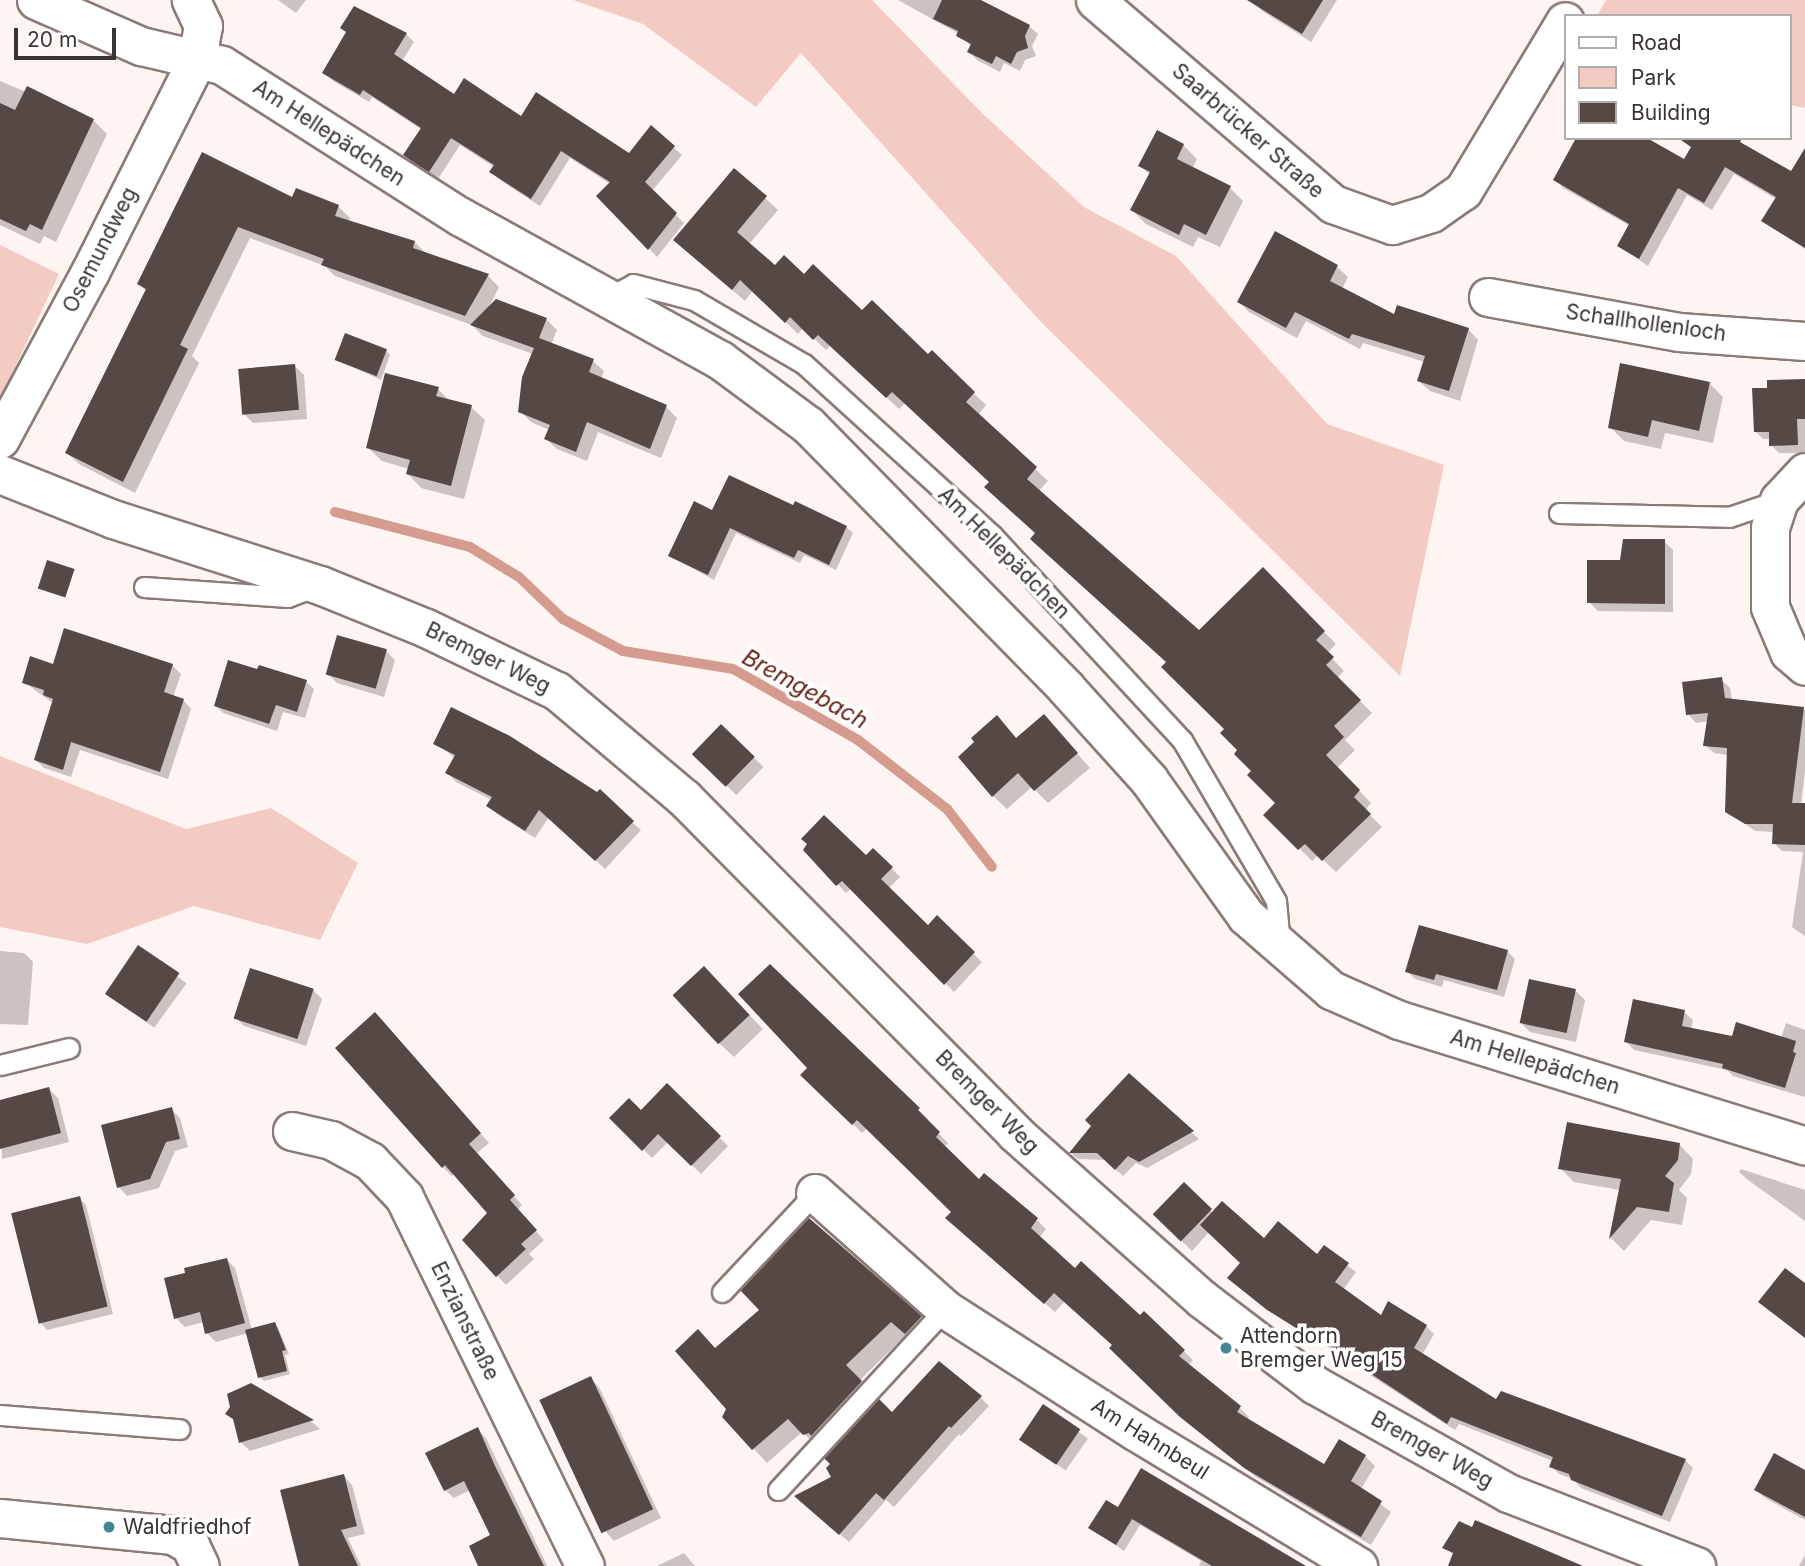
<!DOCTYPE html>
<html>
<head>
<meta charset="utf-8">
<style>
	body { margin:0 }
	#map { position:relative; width:1805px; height:1566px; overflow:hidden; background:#fef4f2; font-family:Inter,sans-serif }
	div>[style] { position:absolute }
	.green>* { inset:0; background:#f4cbc2 }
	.shadow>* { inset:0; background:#0003; transform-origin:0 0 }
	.stream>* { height:10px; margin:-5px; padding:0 5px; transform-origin:5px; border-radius:5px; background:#d49b8e }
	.building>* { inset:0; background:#554845; transform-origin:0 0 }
	.roads { filter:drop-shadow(2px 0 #8a7b78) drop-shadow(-2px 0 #8a7b78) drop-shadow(0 2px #8a7b78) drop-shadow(0 -2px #8a7b78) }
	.lane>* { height:19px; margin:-9.5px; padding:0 9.5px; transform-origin:9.5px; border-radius:9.5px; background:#fff }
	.street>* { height:37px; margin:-18.5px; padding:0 18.5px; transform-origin:18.5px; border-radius:18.5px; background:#fff }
	.dots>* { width:19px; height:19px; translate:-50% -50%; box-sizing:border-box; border:4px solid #fff; border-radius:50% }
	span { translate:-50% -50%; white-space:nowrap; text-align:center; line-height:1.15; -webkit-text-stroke:7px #fff; paint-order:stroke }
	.street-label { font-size:21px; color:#3a3432 }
	.poi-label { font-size:21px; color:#3a3432 }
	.left { translate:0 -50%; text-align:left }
	.water-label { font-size:23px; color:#621f11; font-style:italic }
	.legend { position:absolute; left:1564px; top:14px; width:228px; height:126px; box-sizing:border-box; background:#fff; border:2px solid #b0aead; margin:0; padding:9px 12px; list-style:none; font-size:21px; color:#3a3432 }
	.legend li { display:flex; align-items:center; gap:14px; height:35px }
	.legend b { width:35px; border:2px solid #b0aead }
	.scale { position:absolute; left:14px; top:28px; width:102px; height:32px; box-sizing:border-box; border:4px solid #3a3432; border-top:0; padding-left:9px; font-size:21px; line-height:24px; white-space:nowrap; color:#3a3432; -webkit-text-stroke:5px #fff; paint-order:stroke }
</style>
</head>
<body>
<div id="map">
	<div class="green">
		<i style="clip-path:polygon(573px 0,872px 0,983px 114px,1084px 207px,1176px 256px,1327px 424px,1444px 465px,1400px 676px,1039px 320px,801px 53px,756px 107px,643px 24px)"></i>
		<i style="clip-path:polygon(1606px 0,1805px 0,1805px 108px,1789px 105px,1789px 16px,1597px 16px)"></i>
		<i style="clip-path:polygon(0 245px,59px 274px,0 399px)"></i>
		<i style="clip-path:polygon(0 756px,186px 829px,271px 808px,358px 863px,320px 940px,194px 906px,87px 944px,0 927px)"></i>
	</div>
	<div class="shadow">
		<i style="clip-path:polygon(278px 0,306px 0,296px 13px)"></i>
		<i style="clip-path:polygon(898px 0,977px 0,1029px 26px,1038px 34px,1032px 46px,1036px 56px,1025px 60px,1020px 71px,1004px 63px,1000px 72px,977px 60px,969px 52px,972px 47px,959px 34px)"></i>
		<i style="clip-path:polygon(1255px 0,1337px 0,1311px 42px,1262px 11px,1254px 2px)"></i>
		<i style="clip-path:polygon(406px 34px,414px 42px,402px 61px,454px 96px,629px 156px,673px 147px,682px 155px,652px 191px,684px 223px,657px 257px,599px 196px,610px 184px,570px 158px,540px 206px,500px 180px,492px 172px,494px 167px,460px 145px,438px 179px,414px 163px,406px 155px,422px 130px,372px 97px,369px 102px,333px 81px,324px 73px)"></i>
		<i style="clip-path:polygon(0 81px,93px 120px,107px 134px,56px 242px,44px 236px,40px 244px,0 225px)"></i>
		<i style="clip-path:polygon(1183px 145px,1197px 159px,1192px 169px,1230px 188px,1243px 201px,1220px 247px,1198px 237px,1193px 247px,1146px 224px,1132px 210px,1150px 175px,1141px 166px)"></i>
		<i style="clip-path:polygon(203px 154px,293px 199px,338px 206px,350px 218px,348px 222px,415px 242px,427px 255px,488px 276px,499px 287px,489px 307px,546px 319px,557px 330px,551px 345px,593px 361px,604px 371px,601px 379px,666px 407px,677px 418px,661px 458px,598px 432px,587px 461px,557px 449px,546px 439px,549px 430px,531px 422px,520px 411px,533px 354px,483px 336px,472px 325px,335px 276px,325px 266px,250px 238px,192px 356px,199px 363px,135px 493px,79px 464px,67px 453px,147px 292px,139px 284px)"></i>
		<i style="clip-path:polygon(1685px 161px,1792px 174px,1805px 168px,1805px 249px,1763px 221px,1776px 199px,1734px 174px,1712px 210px,1687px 195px,1648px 266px,1619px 246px,1630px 226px,1563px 188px,1555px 179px)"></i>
		<i style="clip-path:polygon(735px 170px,778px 210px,749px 244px,775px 267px,804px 276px,928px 356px,932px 353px,986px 405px,978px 415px,1048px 481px,1039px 491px,1199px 633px,1275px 582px,1336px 644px,1327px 653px,1344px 671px,1337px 678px,1372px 713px,1345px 740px,1355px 750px,1337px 768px,1371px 803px,1365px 810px,1382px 827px,1336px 872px,1318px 855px,1312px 861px,1266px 815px,1278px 803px,1226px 730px,1168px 663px,1032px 539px,1037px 534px,991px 483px,905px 403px,899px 409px,831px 345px,826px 350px,803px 328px,798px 334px,753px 290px,745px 301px,688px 252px)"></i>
		<i style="clip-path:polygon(1276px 234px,1337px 267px,1348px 277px,1342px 289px,1395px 317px,1468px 329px,1478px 340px,1460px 401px,1430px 391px,1419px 381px,1425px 362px,1363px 343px,1360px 349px,1306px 321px,1297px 338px,1249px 312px,1239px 302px)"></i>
		<i style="clip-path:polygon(386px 351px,390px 355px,381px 380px,336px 359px)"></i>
		<i style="clip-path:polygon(295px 366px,304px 375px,307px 419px,253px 423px,244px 414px)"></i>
		<i style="clip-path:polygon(1805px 380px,1805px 453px,1779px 453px,1771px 445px,1771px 439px,1763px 439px,1755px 431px,1769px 390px)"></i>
		<i style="clip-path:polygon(1709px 383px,1723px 397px,1713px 443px,1665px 433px,1661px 449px,1624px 441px,1610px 427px)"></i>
		<i style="clip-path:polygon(438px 389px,451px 402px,471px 407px,485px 420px,464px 499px,421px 488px,408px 474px,409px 469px,382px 461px,368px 448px)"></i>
		<i style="clip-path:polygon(794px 508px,846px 527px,853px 533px,836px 570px,804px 555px,800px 563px,736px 533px,714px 580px,670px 556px,713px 512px)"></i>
		<i style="clip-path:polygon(1664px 541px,1673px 550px,1673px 612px,1598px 611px,1589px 602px)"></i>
		<i style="clip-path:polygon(386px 651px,395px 660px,384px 697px,337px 683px,328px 674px)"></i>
		<i style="clip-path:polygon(172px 665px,181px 674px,173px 697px,183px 700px,191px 709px,168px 779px,80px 750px,71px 777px,44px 768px,36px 760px,54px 704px,24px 682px,54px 666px)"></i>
		<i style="clip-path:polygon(1721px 679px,1730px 688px,1732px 701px,1805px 710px,1805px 771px,1801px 805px,1805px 805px,1805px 936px,1792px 927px,1803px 852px,1782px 851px,1774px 843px,1774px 832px,1755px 831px,1727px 811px,1728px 755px,1714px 753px,1705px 745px,1709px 721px,1696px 723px,1688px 714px)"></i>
		<i style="clip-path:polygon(306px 682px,314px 689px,305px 718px,283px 712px,277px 731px,223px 713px,215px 705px)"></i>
		<i style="clip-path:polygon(1044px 716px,1090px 768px,1048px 803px,1032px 787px,1007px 809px,993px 796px,997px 717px,1017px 739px)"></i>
		<i style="left:721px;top:726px;width:59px;height:39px;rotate:44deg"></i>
		<i style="clip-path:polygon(435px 743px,632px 822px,641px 830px,605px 869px,549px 817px,535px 838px,497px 814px,489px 806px,492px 800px,456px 782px,448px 773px,455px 758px)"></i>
		<i style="clip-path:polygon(805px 850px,866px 857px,873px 850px,900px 877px,888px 889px,928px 927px,937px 918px,982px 962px,954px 992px,852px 888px,846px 893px)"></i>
		<i style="left:138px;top:948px;width:60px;height:55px;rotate:36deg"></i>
		<i style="clip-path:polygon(0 951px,24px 953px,33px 962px,28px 1025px,0 1024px)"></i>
		<i style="clip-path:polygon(1507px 951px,1515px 959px,1504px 997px,1444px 980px,1442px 987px,1415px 979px,1407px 971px)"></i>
		<i style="clip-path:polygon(770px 966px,928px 1119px,926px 1121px,948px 1143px,944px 1147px,979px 1182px,984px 1175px,1037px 1220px,1046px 1229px,1039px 1238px,1075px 1270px,1140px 1317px,1144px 1313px,1193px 1360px,1188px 1366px,1240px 1408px,1249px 1417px,1247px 1420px,1324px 1466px,1339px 1441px,1365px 1456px,1375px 1466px,1361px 1489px,1391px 1512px,1371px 1545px,1256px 1477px,1192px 1426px,1114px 1345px,1065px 1301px,1055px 1312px,957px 1227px,953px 1212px,867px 1128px,862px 1133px,803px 1075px,810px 1068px)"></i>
		<i style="clip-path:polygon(704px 969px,763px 1029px,734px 1057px,720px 1044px)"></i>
		<i style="clip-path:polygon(313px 990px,322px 999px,306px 1046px,244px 1026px,235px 1017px)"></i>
		<i style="clip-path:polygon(1576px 991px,1585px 1000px,1576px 1042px,1530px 1032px,1521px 1023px)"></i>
		<i style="clip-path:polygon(1684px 1012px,1693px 1020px,1691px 1029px,1733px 1038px,1781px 1038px,1786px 1023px,1805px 1030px,1805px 1097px,1733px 1076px,1727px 1070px,1634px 1050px,1626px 1042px)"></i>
		<i style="clip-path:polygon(383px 1024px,489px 1143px,476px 1154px,522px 1205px,517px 1210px,544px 1240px,529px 1254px,534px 1259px,506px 1285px,465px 1241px,490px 1213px,454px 1174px,452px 1176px,443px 1167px)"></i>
		<i style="clip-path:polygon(1129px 1076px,1199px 1139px,1147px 1168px,1136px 1163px,1123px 1176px,1106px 1160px,1078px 1159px,1071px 1153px)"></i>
		<i style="clip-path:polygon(667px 1085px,728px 1146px,701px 1174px,668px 1142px,652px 1158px,611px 1118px,641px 1112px)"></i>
		<i style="clip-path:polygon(49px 1089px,58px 1098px,69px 1142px,2px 1159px,0 1101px)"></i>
		<i style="clip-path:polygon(171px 1109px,180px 1118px,188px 1147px,175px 1151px,159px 1188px,127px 1196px,119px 1187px)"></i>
		<i style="clip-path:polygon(1680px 1145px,1693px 1159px,1691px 1174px,1679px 1190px,1687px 1198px,1682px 1225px,1651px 1220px,1624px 1251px,1611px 1238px,1620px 1190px,1574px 1182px,1560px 1168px)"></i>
		<i style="clip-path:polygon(1741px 1169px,1805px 1190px,1805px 1221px,1748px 1180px,1739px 1172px)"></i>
		<i style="clip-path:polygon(1184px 1185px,1213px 1213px,1264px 1240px,1317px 1257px,1324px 1248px,1356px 1272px,1343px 1290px,1381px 1317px,1426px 1326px,1434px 1334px,1422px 1355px,1496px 1402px,1685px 1460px,1693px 1468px,1670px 1522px,1581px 1488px,1573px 1479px,1559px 1474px,1551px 1466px,1553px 1461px,1459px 1424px,1455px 1430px,1280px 1317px,1242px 1263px,1209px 1232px,1192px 1251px,1155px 1214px)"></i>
		<i style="clip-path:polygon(79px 1198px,86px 1205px,113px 1314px,47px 1330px,40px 1322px)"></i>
		<i style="clip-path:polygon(226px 1259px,235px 1268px,252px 1330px,274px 1324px,278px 1328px,289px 1354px,285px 1355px,290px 1374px,264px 1381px,260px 1377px,248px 1333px,216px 1342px,207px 1333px,204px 1322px,185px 1327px,176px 1318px,187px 1274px)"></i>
		<i style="clip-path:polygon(761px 1310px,920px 1318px,934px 1331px,920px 1347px,906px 1335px,859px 1381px,874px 1396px,819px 1448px,802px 1432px,767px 1463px,724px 1417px,728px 1408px,716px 1350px)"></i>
		<i style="clip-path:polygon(590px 1378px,599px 1387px,661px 1518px,614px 1541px,606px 1532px)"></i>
		<i style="clip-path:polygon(251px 1385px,312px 1422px,320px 1429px,250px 1451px,241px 1442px,236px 1422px,227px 1414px)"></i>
		<i style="clip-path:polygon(980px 1397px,989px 1406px,961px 1436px,959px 1434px,894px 1507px,886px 1500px,849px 1542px,805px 1504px,833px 1478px,832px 1464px,892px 1414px)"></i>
		<i style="left:1043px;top:1407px;width:55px;height:39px;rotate:35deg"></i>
		<i style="clip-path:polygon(477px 1429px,486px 1438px,547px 1566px,480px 1566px,493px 1536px,470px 1490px,454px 1498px,445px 1490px)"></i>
		<i style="clip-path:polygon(1805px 1472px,1805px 1520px,1765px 1498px,1756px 1490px)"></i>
		<i style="clip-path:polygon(344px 1476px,352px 1485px,365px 1534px,348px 1538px,361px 1566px,317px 1566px)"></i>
		<i style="clip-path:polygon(1118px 1509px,1297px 1566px,1199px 1566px,1201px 1561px,1140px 1525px,1124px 1551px,1090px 1528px)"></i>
		<i style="clip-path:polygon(684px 1553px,695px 1566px,657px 1566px)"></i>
		<i style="clip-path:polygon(1805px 1555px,1805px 1566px,1799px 1566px)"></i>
	</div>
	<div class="stream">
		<i style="left:335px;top:512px;width:139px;rotate:14.5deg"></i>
		<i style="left:470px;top:547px;width:57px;rotate:31.5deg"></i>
		<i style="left:519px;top:577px;width:61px;rotate:43.7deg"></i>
		<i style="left:563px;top:619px;width:68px;rotate:28.1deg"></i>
		<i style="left:623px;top:651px;width:111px;rotate:9.3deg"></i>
		<i style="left:733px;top:669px;width:144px;rotate:29.6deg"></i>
		<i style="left:858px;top:740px;width:113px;rotate:37.8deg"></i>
		<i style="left:947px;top:809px;width:73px;rotate:52.2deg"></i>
	</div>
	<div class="building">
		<i style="clip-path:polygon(942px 0,981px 0,1030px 25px,1025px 36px,1028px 48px,1017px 52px,1011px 64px,996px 56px,992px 64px,967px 52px,971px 44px,956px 36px,958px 31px,933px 19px)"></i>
		<i style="clip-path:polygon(1247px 0,1323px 0,1302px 34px)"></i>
		<i style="clip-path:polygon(354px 6px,407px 33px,394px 54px,454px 94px,464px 78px,521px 116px,536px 92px,629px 153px,651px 125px,675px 146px,645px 182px,677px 213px,648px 250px,596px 196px,610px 182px,561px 151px,531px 199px,489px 172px,494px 165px,451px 138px,429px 172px,416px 164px,403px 155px,421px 128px,363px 90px,360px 95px,322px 73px,346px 32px,340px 28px)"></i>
		<i style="clip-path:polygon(27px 86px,94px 119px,42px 230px,30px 224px,26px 231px,0 219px,0 103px,15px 110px)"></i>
		<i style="clip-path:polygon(1157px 130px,1184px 144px,1177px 159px,1231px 186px,1206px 235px,1184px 224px,1179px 235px,1130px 210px,1150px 172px,1138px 166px)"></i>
		<i style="clip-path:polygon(1576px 138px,1647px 138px,1684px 159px,1691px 147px,1678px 138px,1742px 138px,1740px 142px,1791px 171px,1805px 148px,1805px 248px,1761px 221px,1776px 197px,1725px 167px,1704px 203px,1678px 188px,1639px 259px,1617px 246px,1629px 224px,1553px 180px)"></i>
		<i style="clip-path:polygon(202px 152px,292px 197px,296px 188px,339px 205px,335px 216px,415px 241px,413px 248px,489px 274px,465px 316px,321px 265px,324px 259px,238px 227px,180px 345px,188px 349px,123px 482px,65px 453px,146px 289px,137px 284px)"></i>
		<i style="clip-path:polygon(734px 168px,767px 196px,737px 232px,775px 265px,784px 255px,804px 274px,813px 264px,862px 310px,872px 300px,928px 354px,932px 350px,975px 392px,966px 402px,1037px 467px,1027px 479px,1199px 630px,1263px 567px,1325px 631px,1316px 640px,1334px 657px,1326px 665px,1361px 700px,1334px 726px,1344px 737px,1326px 755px,1360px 790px,1354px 797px,1371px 814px,1322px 861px,1305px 844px,1298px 850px,1263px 815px,1275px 803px,1247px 775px,1251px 771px,1234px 754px,1237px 750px,1220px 733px,1224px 729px,1161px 667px,1166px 662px,1030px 539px,1035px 533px,984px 487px,989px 482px,892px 392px,886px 398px,818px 335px,813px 340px,790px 317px,785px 323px,740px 280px,732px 290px,673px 240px)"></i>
		<i style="clip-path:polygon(1275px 231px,1338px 265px,1330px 281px,1394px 314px,1397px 305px,1469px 328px,1449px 391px,1417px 381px,1425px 356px,1352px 334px,1349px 339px,1295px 312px,1286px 328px,1237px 302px)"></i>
		<i style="clip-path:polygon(496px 299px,547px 318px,539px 338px,594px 359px,589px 372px,667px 405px,650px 449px,587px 422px,576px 452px,544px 439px,550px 425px,518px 412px,522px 377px,534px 348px,470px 325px)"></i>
		<i style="left:345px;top:333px;width:45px;height:29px;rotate:21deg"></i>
		<i style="clip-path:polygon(1620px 363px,1710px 382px,1699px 431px,1652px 420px,1648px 437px,1608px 428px)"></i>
		<i style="left:295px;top:364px;width:46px;height:57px;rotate:85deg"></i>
		<i style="clip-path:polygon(385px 373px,439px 387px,436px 396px,472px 405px,451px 486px,406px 474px,410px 460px,366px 448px)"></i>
		<i style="clip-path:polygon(1805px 379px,1805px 419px,1797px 419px,1798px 445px,1769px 446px,1769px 432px,1754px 432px,1752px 388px,1767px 388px,1767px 380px)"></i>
		<i style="clip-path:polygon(729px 475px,793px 505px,795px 501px,847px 526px,829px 565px,798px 550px,794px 558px,730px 528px,708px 575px,668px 556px,694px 501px,712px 510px)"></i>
		<i style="clip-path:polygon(1623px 539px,1665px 539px,1665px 604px,1587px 603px,1587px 560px,1620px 560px)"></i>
		<i style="left:47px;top:560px;width:29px;height:30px;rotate:18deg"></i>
		<i style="clip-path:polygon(64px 628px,173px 664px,164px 692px,184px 699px,160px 772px,71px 742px,63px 770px,34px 760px,53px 699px,43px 695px,44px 690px,22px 683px,30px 656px,53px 664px)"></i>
		<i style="left:337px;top:635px;width:52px;height:41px;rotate:16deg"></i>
		<i style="clip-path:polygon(228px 660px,257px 669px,259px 665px,307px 680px,297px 712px,276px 705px,269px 724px,214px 706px)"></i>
		<i style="clip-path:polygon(1722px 677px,1725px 698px,1804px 707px,1792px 803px,1805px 803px,1805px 845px,1772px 844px,1773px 824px,1745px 824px,1725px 812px,1727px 748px,1703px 746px,1708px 713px,1686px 715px,1682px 682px)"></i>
		<i style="clip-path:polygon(451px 707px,510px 736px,597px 792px,600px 789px,634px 821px,595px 861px,539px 810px,525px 831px,486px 806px,492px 797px,445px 773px,455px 755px,433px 744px)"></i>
		<i style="clip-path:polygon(1044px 714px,1078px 753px,1034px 791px,1018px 773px,992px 797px,958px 757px,974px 742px,971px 738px,997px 715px,1016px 738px)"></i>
		<i style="left:721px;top:724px;width:47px;height:42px;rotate:44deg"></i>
		<i style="clip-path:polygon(824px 815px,866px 855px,873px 848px,893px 867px,881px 879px,928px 925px,937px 915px,975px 952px,944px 985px,842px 881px,836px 886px,803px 850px,807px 844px,801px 839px)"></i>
		<i style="clip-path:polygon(1419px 925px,1508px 950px,1497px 990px,1436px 974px,1434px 980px,1405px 972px)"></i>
		<i style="left:138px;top:945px;width:50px;height:59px;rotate:34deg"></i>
		<i style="clip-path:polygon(770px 964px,920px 1108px,918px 1110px,940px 1132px,936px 1137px,979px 1179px,984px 1173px,1038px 1218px,1031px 1228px,1075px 1268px,1081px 1261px,1140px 1315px,1144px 1311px,1185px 1350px,1179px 1356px,1241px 1406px,1237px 1412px,1324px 1464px,1339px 1439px,1366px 1455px,1351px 1481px,1382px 1501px,1361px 1537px,1244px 1468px,1180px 1417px,1109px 1348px,1112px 1345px,1054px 1293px,1044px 1304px,945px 1218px,951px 1212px,857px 1120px,852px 1125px,800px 1075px,807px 1068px,738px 994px)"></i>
		<i style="left:704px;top:966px;width:67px;height:43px;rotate:47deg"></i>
		<i style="left:250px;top:968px;width:67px;height:53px;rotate:18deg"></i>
		<i style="left:1529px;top:979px;width:48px;height:45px;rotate:12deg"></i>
		<i style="clip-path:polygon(1633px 999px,1685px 1010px,1682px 1026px,1732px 1036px,1736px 1022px,1796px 1041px,1793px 1052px,1796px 1053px,1785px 1088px,1722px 1068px,1723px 1064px,1624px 1042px)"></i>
		<i style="clip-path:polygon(375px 1012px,481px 1133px,469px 1144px,515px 1195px,510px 1200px,537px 1230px,521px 1244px,526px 1249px,496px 1277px,462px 1240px,487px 1213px,445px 1165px,442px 1168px,335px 1048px)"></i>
		<i style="clip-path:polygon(1129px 1073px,1194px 1131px,1139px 1162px,1128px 1156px,1115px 1170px,1097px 1153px,1069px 1153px,1091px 1126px,1085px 1120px)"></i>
		<i style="clip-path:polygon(667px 1083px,721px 1136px,691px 1166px,658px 1134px,642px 1151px,609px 1118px,629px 1098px,641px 1110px)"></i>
		<i style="clip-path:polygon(49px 1087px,61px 1133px,0 1149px,0 1100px)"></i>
		<i style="clip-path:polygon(172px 1107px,180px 1139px,166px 1142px,150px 1179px,117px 1188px,101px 1125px)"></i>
		<i style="clip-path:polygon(1567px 1122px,1680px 1143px,1678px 1160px,1665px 1176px,1674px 1183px,1669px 1212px,1637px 1207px,1609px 1239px,1621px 1179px,1558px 1169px)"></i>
		<i style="left:1184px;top:1182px;width:39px;height:45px;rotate:44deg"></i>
		<i style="left:80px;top:1196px;width:114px;height:71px;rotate:76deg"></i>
		<i style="clip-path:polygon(1222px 1201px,1264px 1238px,1278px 1221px,1317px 1254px,1324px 1245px,1349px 1263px,1335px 1282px,1381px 1315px,1388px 1301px,1427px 1325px,1414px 1348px,1496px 1399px,1501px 1391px,1686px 1459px,1662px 1516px,1571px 1480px,1569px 1474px,1549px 1467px,1553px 1457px,1451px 1417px,1447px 1424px,1306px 1331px,1304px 1333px,1267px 1310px,1227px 1278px,1240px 1263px,1200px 1225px)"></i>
		<i style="clip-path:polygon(809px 1218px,922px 1316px,905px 1334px,891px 1322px,846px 1365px,862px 1381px,811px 1436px,809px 1433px,803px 1435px,788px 1419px,752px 1450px,722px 1417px,726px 1409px,675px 1351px,698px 1329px,715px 1348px,759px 1310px,740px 1290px)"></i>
		<i style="clip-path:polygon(227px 1258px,245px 1323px,205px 1334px,200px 1312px,174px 1319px,164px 1278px,185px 1273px,184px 1268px)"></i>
		<i style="clip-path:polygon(1785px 1268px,1805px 1283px,1805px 1338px,1758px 1302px)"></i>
		<i style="clip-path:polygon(275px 1322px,286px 1350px,282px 1351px,287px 1371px,258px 1378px,245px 1330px)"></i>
		<i style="clip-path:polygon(939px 1361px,982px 1396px,951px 1428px,949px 1426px,884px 1500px,876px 1493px,839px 1535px,794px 1496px,831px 1477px,826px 1468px,830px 1464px,824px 1458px,879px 1399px,892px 1412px)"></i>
		<i style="left:591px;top:1376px;width:147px;height:57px;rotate:65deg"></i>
		<i style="clip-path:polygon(251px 1383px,314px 1420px,239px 1443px,233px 1419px,225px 1414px,230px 1407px,227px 1394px)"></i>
		<i style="left:1043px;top:1404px;width:45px;height:43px;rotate:34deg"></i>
		<i style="clip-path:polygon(478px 1427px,495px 1466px,544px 1566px,478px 1566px,469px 1546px,490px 1535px,464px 1481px,444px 1491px,425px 1453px)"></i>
		<i style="clip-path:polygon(1774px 1453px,1805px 1470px,1805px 1517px,1754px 1490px)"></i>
		<i style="clip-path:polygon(1141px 1468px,1225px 1518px,1306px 1566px,1212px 1566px,1132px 1519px,1116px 1545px,1088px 1528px,1106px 1500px,1118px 1507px)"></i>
		<i style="clip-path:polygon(344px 1474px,357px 1526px,341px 1530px,358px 1566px,299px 1566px,280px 1490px)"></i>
		<i style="clip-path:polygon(1475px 1520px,1583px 1566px,1448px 1566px,1453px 1553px,1442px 1548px,1459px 1521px,1472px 1527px)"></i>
	</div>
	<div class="roads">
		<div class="lane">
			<i style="left:609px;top:297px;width:27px;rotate:-28deg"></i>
			<i style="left:633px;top:284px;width:63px;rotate:14.7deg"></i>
			<i style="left:694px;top:300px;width:127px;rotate:30.2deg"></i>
			<i style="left:804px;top:364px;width:254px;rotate:42.3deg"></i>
			<i style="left:992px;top:535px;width:280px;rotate:47.2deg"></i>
			<i style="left:1182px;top:740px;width:186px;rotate:59.7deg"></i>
			<i style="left:1276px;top:901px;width:43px;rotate:84.7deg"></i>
			<i style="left:1559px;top:513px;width:170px;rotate:1.3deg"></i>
			<i style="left:1729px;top:517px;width:53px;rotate:-18.8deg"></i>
			<i style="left:144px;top:587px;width:144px;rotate:4deg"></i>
			<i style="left:288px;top:597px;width:30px;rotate:-21deg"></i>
			<i style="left:0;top:1065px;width:71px;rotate:-13.8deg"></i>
			<i style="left:722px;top:1292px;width:136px;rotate:-46.8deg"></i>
			<i style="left:0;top:1415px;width:180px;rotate:4.5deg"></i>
			<i style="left:778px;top:1490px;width:246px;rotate:-47.3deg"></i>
		</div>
		<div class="street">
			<i style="left:36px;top:0;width:115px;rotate:23.7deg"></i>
			<i style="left:141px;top:46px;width:83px;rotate:13.2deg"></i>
			<i style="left:222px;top:65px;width:283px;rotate:32.5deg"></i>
			<i style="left:461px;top:217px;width:296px;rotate:28.9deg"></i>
			<i style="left:720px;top:360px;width:109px;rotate:36.5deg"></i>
			<i style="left:808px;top:425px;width:368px;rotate:45.5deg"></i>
			<i style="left:1066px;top:688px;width:124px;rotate:47.9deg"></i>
			<i style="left:1149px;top:780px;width:167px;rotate:54.5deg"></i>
			<i style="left:1246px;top:916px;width:113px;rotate:41deg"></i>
			<i style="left:1331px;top:990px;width:74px;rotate:23.8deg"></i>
			<i style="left:1399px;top:1020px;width:425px;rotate:17.2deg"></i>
			<i style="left:1095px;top:0;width:313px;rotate:40.6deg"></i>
			<i style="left:1333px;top:204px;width:63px;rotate:19.6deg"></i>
			<i style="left:1392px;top:225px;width:41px;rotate:-17.1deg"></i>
			<i style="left:1431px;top:213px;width:39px;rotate:-35deg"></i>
			<i style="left:1463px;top:191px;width:198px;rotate:-59deg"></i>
			<i style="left:1488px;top:297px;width:194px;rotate:10.4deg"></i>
			<i style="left:1679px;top:332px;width:126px;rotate:4.1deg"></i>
			<i style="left:0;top:439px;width:190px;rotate:-61.7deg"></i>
			<i style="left:90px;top:272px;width:238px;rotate:-63.3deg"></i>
			<i style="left:197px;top:59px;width:34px;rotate:-80deg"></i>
			<i style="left:203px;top:26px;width:29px;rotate:-115deg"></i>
			<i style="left:1805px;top:472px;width:38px;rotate:133deg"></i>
			<i style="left:1779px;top:500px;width:28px;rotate:108deg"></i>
			<i style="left:1770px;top:527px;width:80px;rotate:90deg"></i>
			<i style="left:1770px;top:607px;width:49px;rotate:67.1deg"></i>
			<i style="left:1789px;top:652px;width:21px;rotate:41deg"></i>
			<i style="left:0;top:474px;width:122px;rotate:21.7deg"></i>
			<i style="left:113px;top:519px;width:217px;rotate:17.7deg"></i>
			<i style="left:320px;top:585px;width:114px;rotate:22.1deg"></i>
			<i style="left:426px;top:628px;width:145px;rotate:25.7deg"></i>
			<i style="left:557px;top:691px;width:166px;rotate:40.1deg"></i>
			<i style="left:684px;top:798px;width:471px;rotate:45.3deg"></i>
			<i style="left:1015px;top:1133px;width:250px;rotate:41.6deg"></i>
			<i style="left:1202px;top:1299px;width:142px;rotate:37.3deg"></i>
			<i style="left:1315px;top:1385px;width:221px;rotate:29.2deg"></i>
			<i style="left:1508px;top:1493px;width:202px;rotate:21.2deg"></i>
			<i style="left:292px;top:1131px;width:40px;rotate:13deg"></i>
			<i style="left:331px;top:1140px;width:44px;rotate:28.3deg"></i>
			<i style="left:370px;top:1161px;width:50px;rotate:46.6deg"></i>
			<i style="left:404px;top:1197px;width:411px;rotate:63.9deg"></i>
			<i style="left:815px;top:1193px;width:174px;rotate:41.7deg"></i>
			<i style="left:945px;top:1309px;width:226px;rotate:32.7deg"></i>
			<i style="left:1135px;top:1431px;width:261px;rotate:31.2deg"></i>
			<i style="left:0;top:1518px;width:174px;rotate:5.6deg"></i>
			<i style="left:173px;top:1535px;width:20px;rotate:30deg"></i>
			<i style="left:190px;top:1545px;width:23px;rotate:65deg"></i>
		</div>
	</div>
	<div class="dots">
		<i style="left:1226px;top:1348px;background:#438795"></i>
		<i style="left:109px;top:1527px;background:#438795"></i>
	</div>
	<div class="street-label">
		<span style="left:1248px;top:131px;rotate:41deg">Saarbrücker Straße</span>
		<span style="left:329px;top:133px;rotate:33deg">Am Hellepädchen</span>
		<span style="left:100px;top:250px;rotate:-63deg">Osemundweg</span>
		<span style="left:1646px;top:323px;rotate:8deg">Schallhollenloch</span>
		<span style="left:1004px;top:553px;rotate:45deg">Am Hellepädchen</span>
		<span style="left:488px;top:658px;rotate:26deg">Bremger Weg</span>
		<span style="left:1535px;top:1062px;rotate:17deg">Am Hellepädchen</span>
		<span style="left:987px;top:1102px;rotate:45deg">Bremger Weg</span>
		<span style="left:465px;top:1321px;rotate:64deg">Enzianstraße</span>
		<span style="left:1150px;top:1439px;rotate:32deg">Am Hahnbeul</span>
		<span style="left:1432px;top:1450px;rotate:29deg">Bremger Weg</span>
	</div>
	<div class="poi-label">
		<span class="left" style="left:1240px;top:1348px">Attendorn<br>Bremger Weg 15</span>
		<span class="left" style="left:123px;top:1527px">Waldfriedhof</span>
	</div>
	<div class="water-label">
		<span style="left:805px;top:689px;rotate:29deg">Bremgebach</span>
	</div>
	<ul class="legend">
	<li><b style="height:9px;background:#fff"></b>Road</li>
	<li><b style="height:19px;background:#f4cbc2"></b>Park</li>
	<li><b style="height:19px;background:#554845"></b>Building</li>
	</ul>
	<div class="scale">20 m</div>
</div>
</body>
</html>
